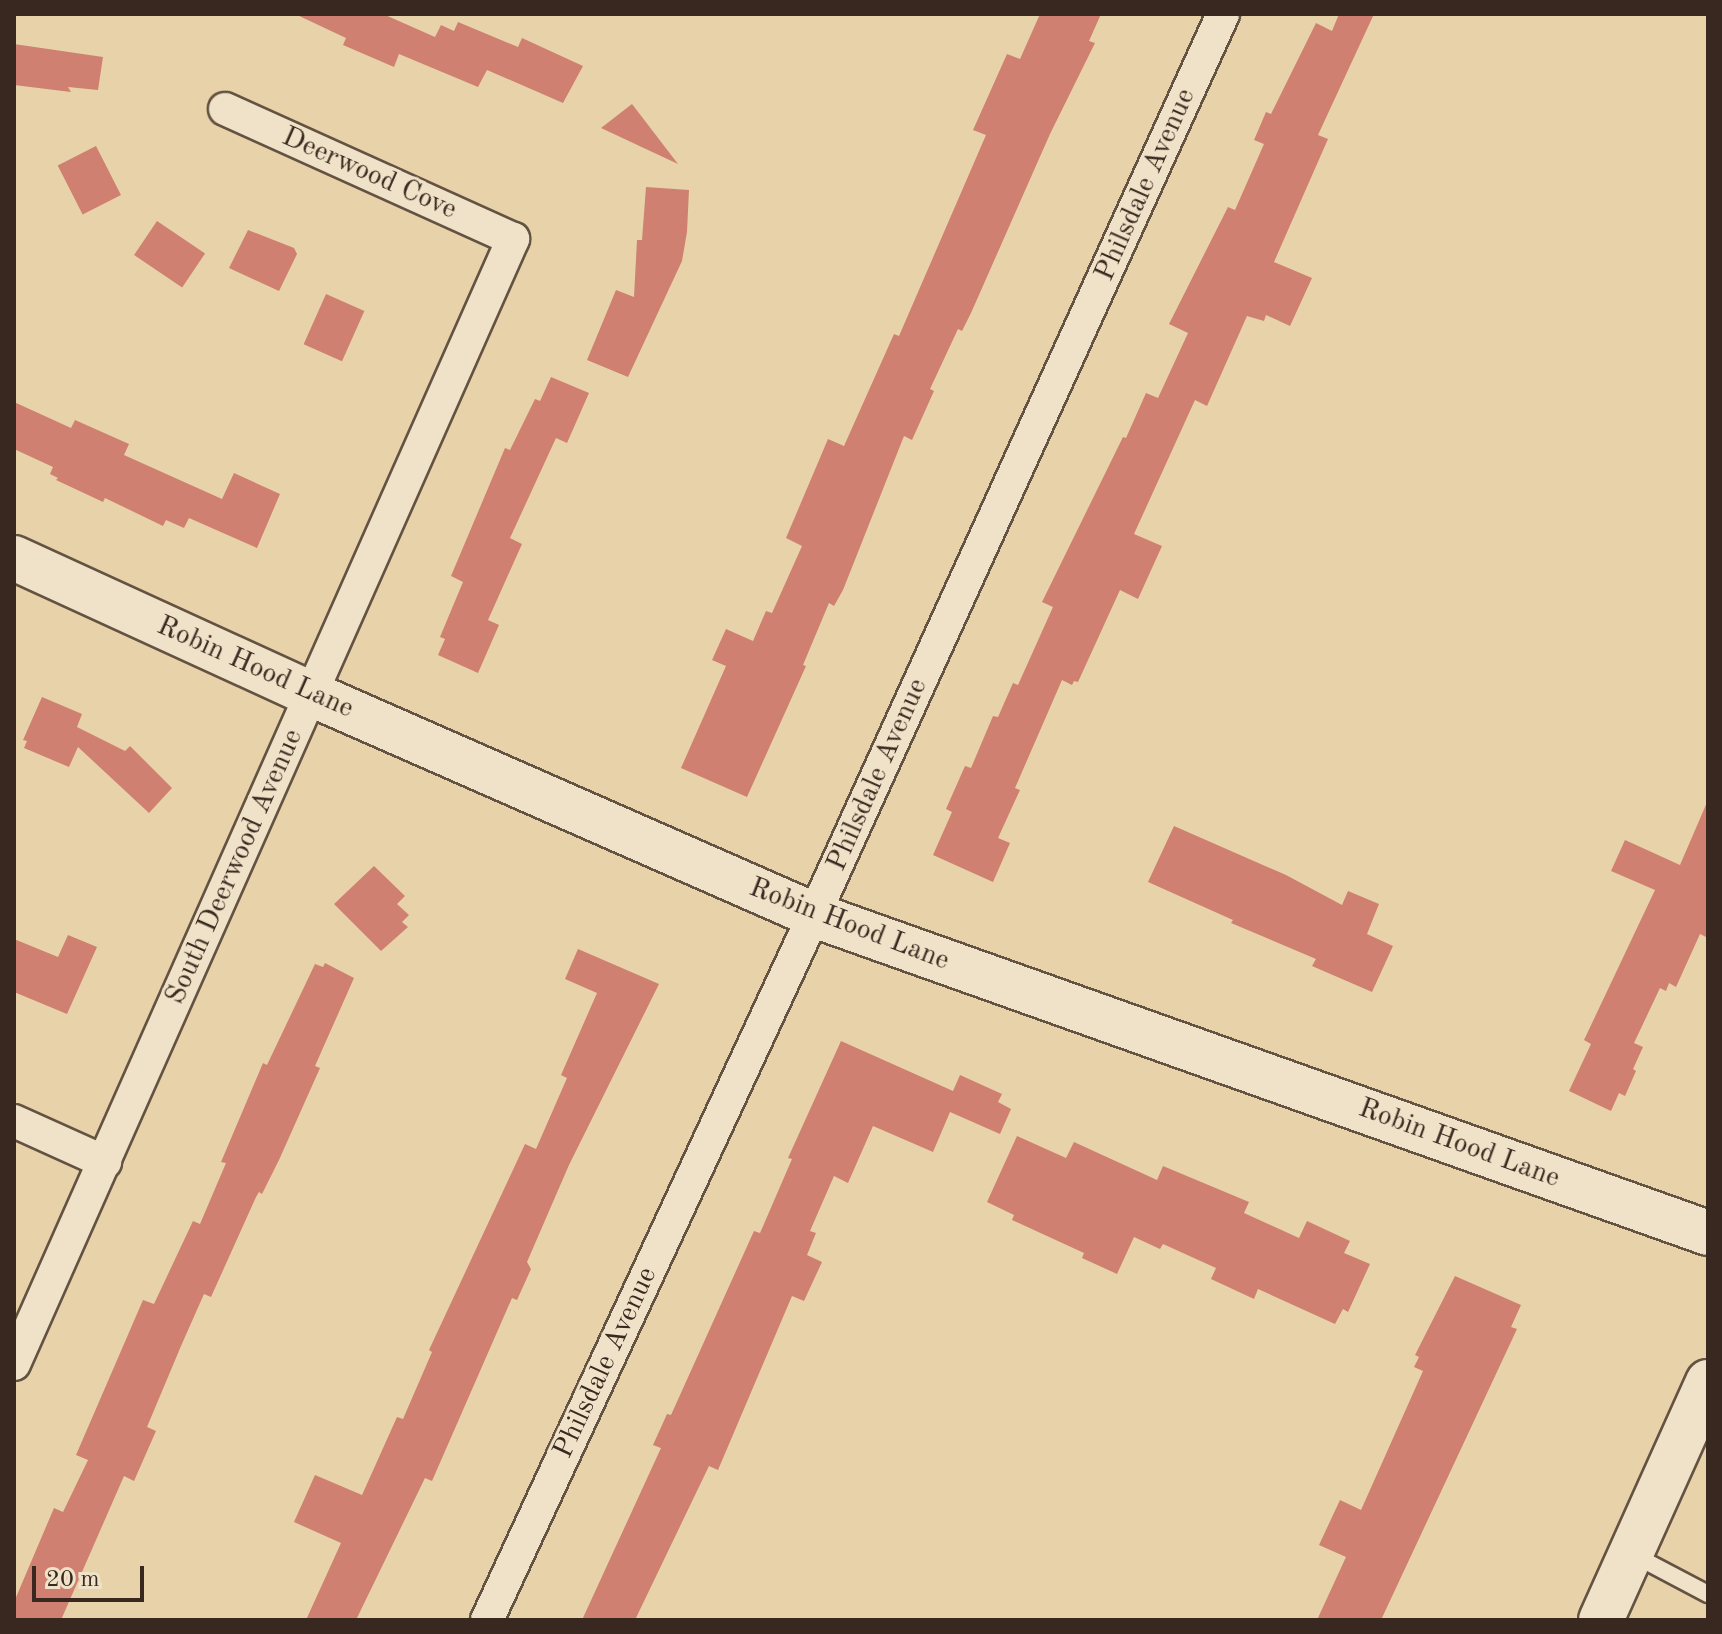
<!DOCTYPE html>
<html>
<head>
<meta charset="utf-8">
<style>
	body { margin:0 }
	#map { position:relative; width:1722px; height:1634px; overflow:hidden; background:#e7d2aa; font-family:"Old Standard TT",serif }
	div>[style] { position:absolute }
	.building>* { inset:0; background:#cf8071; transform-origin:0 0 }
	.roads { filter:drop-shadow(2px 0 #645242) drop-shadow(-2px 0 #645242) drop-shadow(0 2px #645242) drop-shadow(0 -2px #645242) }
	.lane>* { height:16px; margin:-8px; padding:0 8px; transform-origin:8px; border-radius:8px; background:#efe2c8 }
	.street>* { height:32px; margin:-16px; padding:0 16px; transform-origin:16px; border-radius:16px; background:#efe2c8 }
	.secondary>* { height:44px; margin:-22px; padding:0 22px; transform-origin:22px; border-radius:22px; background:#efe2c8 }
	span { translate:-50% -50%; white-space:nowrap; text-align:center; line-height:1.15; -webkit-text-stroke:6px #efe2c8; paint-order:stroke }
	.street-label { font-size:28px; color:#39281f }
	.frame { position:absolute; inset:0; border:16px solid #39281f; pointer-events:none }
	.scale { position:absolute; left:32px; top:1566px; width:112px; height:36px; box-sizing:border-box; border:4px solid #39281f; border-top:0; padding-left:10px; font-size:24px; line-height:28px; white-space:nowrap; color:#39281f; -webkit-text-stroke:6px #efe2c8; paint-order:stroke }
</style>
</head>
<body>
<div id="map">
	<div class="building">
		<i style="clip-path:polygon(295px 14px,383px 14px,435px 37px,441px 25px,454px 31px,458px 22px,518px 47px,522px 38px,583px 66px,563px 103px,487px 70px,478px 87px,399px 54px,394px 67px,343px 45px,346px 38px)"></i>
		<i style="clip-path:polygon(1040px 14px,1101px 14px,1089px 41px,1095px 43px,1050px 134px,971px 313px,962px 331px,958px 329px,930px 389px,934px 391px,912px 440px,904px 436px,843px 590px,834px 606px,829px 603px,803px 665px,806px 666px,747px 797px,681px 768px,726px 666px,712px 660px,726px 629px,753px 641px,766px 611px,772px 613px,802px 546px,786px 538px,828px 439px,844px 446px,894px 334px,899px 336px,986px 135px,973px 130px,1007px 54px,1020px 59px)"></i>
		<i style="clip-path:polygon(1339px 14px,1374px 14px,1318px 135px,1328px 139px,1274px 262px,1312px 278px,1290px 326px,1266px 315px,1264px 321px,1247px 316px,1207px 406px,1195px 400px,1134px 534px,1162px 546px,1138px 599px,1120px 590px,1078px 682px,1074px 681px,1072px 685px,1062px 680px,1015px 788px,1020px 790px,998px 838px,1010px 843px,993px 882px,933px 855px,952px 812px,946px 809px,965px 766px,971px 768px,993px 716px,998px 717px,1013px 683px,1018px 685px,1053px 607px,1042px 602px,1123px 437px,1126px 438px,1146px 393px,1158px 398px,1188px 333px,1169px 324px,1228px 207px,1235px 210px,1264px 144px,1254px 140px,1266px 112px,1271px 114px,1316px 23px,1332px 31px)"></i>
		<i style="clip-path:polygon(14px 44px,103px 57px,98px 90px,68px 87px,71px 92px,14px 85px)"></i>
		<i style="clip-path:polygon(632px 104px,678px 164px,601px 128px)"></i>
		<i style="left:96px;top:146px;width:55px;height:43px;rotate:63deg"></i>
		<i style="clip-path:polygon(646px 187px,689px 190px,687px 232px,682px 261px,628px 377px,587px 360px,616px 290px,634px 297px,637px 240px,642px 240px)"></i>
		<i style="left:157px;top:221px;width:58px;height:41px;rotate:34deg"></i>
		<i style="clip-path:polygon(248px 230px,294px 248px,297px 254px,279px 291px,229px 268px)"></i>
		<i style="left:326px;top:294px;width:42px;height:55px;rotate:24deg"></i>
		<i style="clip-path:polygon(551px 377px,589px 393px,567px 443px,556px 438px,510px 538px,522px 544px,488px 620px,499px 625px,478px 673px,438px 655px,445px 639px,440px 637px,463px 582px,451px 576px,505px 448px,510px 450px,535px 399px,540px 401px)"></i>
		<i style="clip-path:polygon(14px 402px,71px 428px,75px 420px,129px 444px,124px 455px,222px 499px,234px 473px,280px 494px,257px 548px,189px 518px,184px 528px,166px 520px,163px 526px,105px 498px,103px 502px,56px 480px,58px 478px,50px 474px,53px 467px,14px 449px)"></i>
		<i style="clip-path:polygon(42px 697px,82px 714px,77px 727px,125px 751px,130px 746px,172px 788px,149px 813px,78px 747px,69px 767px,24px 748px,27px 741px,23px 740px)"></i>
		<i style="clip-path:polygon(1708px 800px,1708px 938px,1700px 934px,1676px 987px,1669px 983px,1666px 991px,1660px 988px,1634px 1043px,1643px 1047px,1633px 1069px,1636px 1071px,1625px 1096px,1619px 1093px,1611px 1111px,1569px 1091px,1591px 1044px,1584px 1040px,1655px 890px,1611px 871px,1625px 840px,1680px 865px)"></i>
		<i style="clip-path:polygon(1174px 826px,1286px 875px,1342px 905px,1348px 891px,1379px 904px,1367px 934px,1393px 946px,1372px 992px,1312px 966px,1316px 959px,1231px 923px,1233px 920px,1148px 882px)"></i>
		<i style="clip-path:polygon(374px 866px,405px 896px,397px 904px,409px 915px,402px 922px,408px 927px,381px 951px,334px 904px)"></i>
		<i style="clip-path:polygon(68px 935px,97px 947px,67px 1014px,14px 992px,14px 939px,58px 957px)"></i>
		<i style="clip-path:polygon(578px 949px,659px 984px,569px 1165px,527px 1262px,531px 1269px,517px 1300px,512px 1298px,432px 1481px,425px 1478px,356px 1620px,306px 1620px,341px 1543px,294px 1522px,315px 1475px,362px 1495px,397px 1417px,403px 1419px,432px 1352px,429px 1350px,525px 1144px,536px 1149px,567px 1078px,561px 1075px,597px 993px,565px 979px)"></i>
		<i style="clip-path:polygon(325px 963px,354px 978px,315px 1066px,320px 1068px,279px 1160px,262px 1194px,259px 1192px,256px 1197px,211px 1297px,204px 1294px,181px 1346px,147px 1427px,156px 1431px,134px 1481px,124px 1476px,61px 1620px,14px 1620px,14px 1602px,54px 1508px,63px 1512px,88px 1460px,76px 1455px,143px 1300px,154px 1304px,193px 1221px,200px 1224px,226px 1163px,221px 1162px,263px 1063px,267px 1065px,315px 964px,323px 967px)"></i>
		<i style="clip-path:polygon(841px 1041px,953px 1091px,960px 1075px,1002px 1094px,998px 1102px,1011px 1109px,1000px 1134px,950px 1112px,933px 1152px,873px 1126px,848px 1183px,834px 1176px,810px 1231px,816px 1233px,807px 1255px,822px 1262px,804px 1301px,792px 1296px,718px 1470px,709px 1466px,635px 1620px,582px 1620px,661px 1448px,653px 1445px,667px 1414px,671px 1415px,754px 1231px,760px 1233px,792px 1159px,788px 1158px)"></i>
		<i style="clip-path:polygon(1017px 1136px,1066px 1158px,1074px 1142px,1157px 1180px,1163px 1166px,1249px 1202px,1244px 1213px,1299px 1238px,1307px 1221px,1350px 1241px,1344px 1253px,1370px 1264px,1348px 1312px,1343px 1309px,1335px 1324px,1258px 1289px,1254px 1299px,1211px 1279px,1216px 1268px,1163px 1244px,1160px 1249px,1134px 1237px,1117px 1274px,1082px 1258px,1084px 1253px,1012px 1220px,1014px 1215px,987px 1202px)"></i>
		<i style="clip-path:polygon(1455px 1276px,1521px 1305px,1511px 1327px,1517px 1329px,1381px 1620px,1317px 1620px,1346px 1557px,1319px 1545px,1340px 1500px,1361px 1510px,1423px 1371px,1414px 1367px,1419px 1357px,1415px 1355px)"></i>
	</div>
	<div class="roads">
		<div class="lane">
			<i style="left:1632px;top:1554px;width:86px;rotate:27.8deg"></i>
		</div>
		<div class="street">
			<i style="left:14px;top:1121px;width:100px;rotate:24.3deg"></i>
			<i style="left:14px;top:1364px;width:1231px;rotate:-66.08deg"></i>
			<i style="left:513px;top:239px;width:316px;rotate:-155.7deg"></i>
			<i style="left:487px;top:1620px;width:777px;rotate:-65.12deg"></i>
			<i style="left:814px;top:915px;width:989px;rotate:-65.58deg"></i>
		</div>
		<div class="secondary">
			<i style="left:14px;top:558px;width:327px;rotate:24.6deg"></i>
			<i style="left:311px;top:694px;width:549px;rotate:23.72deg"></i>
			<i style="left:814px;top:915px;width:949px;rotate:19.58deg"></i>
			<i style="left:1601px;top:1620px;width:261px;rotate:-65.8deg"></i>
		</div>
	</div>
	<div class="street-label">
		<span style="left:369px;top:174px;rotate:24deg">Deerwood Cove</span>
		<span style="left:1146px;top:185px;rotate:-66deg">Philsdale Avenue</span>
		<span style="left:255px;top:668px;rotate:24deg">Robin Hood Lane</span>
		<span style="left:878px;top:775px;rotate:-66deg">Philsdale Avenue</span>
		<span style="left:235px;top:867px;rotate:-66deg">South Deerwood Avenue</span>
		<span style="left:849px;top:925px;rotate:21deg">Robin Hood Lane</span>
		<span style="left:1459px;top:1144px;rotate:20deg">Robin Hood Lane</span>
		<span style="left:606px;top:1363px;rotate:-65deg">Philsdale Avenue</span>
	</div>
	<div class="frame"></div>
	<div class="scale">20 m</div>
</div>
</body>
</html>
